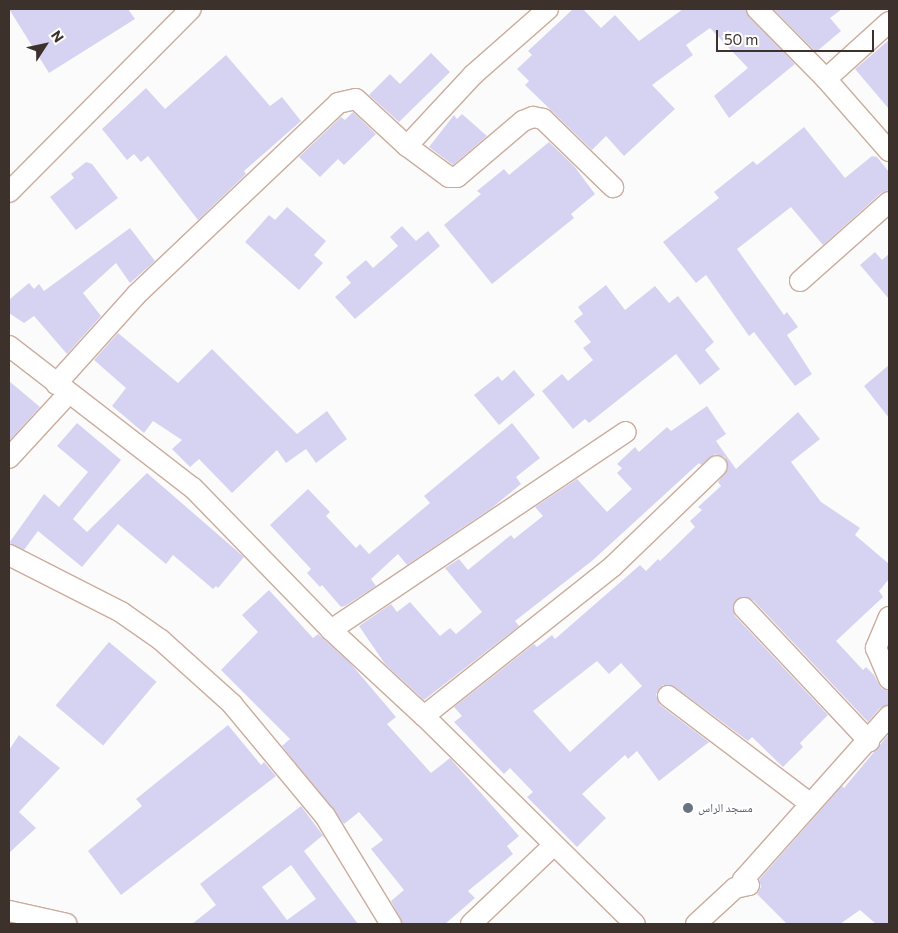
<!DOCTYPE html>
<html>
<head>
<meta charset="utf-8">
<style>
	body { margin:0 }
	#map { position:relative; width:898px; height:933px; overflow:hidden; background:#fbfbfb; font-family:Commissioner,"Noto Naskh Arabic",sans-serif }
	div>[style] { position:absolute }
	.building>* { inset:0; background:#d6d3f2; transform-origin:0 0 }
	.roads { filter:drop-shadow(1px 0 #cbac9d) drop-shadow(-1px 0 #cbac9d) drop-shadow(0 1px #cbac9d) drop-shadow(0 -1px #cbac9d) }
	.street>* { height:20px; margin:-10px; padding:0 10px; transform-origin:10px; border-radius:10px; background:#fff }
	.dots>* { width:14px; height:14px; translate:-50% -50%; box-sizing:border-box; border:2px solid #fff; border-radius:50% }
	span { translate:-50% -50%; white-space:nowrap; text-align:center; line-height:1.15; -webkit-text-stroke:4.5px #fff; paint-order:stroke }
	.worship-label { font-size:12px; color:#5b616d }
	.left { translate:0 -50%; text-align:left }
	.frame { position:absolute; inset:0; border:10px solid #3d312b; pointer-events:none }
	.north { position:absolute; left:20px; top:20px; width:50px; height:50px; -webkit-text-stroke:4px #fff; paint-order:stroke; rotate:55deg; font-size:14px; font-weight:700; line-height:20px; text-align:center; color:#3d312b }
	.north::after { content:''; display:block; margin:auto; width:18px; height:22px; background:#3d312b; clip-path:polygon(50% 0,100% 100%,50% 72%,0 100%) }
	.scale { position:absolute; left:716px; top:30px; width:158px; height:22px; box-sizing:border-box; border:2px solid #3d312b; border-top:0; padding-left:6px; font-size:15px; line-height:18px; white-space:nowrap; color:#3d312b; -webkit-text-stroke:4px #fff; paint-order:stroke }
</style>
</head>
<body>
<div id="map">
	<div class="building">
		<i style="clip-path:polygon(9px 9px,128px 9px,135px 19px,49px 73px)"></i>
		<i style="clip-path:polygon(573px 9px,583px 9px,601px 28px,615px 15px,639px 41px,683px 9px,745px 9px,749px 17px,795px 64px,729px 118px,714px 96px,748px 68px,710px 28px,686px 45px,693px 55px,652px 85px,675px 109px,624px 156px,606px 136px,592px 150px,525px 85px,529px 81px,517px 69px,532px 55px,528px 51px)"></i>
		<i style="clip-path:polygon(773px 9px,842px 9px,830px 18px,841px 31px,816px 52px)"></i>
		<i style="clip-path:polygon(889px 40px,889px 109px,855px 69px)"></i>
		<i style="clip-path:polygon(431px 53px,450px 72px,399px 122px,369px 95px,390px 74px,400px 84px)"></i>
		<i style="clip-path:polygon(226px 55px,270px 106px,282px 97px,301px 121px,244px 171px,246px 174px,198px 220px,148px 156px,141px 162px,134px 154px,127px 160px,102px 129px,146px 88px,165px 109px)"></i>
		<i style="clip-path:polygon(353px 112px,376px 134px,344px 165px,338px 159px,320px 177px,299px 157px,341px 117px,345px 120px)"></i>
		<i style="clip-path:polygon(462px 114px,487px 136px,453px 165px,429px 147px,454px 115px,457px 119px)"></i>
		<i style="clip-path:polygon(804px 127px,845px 178px,872px 156px,877px 157px,889px 172px,889px 190px,881px 193px,823px 245px,791px 207px,737px 249px,784px 315px,787px 312px,798px 327px,787px 335px,812px 374px,795px 386px,754px 332px,749px 336px,706px 275px,696px 283px,663px 242px,719px 198px,714px 192px,753px 161px,757px 165px)"></i>
		<i style="clip-path:polygon(549px 142px,574px 166px,595px 194px,571px 214px,574px 218px,492px 284px,444px 225px,481px 194px,477px 191px,504px 169px,509px 175px)"></i>
		<i style="clip-path:polygon(86px 162px,92px 164px,118px 198px,76px 230px,50px 197px,74px 178px,71px 174px)"></i>
		<i style="clip-path:polygon(287px 207px,326px 241px,314px 255px,323px 263px,299px 290px,245px 242px,269px 215px,275px 220px)"></i>
		<i style="clip-path:polygon(402px 226px,416px 241px,428px 231px,440px 246px,355px 319px,335px 297px,351px 283px,346px 277px,366px 260px,373px 268px,398px 246px,390px 237px)"></i>
		<i style="clip-path:polygon(130px 228px,155px 261px,130px 283px,116px 263px,83px 293px,101px 316px,67px 354px,34px 316px,24px 323px,9px 313px,10px 299px,29px 283px,34px 289px,39px 284px,44px 291px)"></i>
		<i style="clip-path:polygon(875px 252px,882px 260px,889px 254px,889px 299px,860px 265px)"></i>
		<i style="clip-path:polygon(606px 285px,625px 310px,655px 286px,669px 303px,678px 296px,714px 342px,705px 350px,720px 369px,700px 385px,676px 354px,589px 423px,585px 419px,573px 429px,542px 391px,562px 374px,568px 381px,593px 360px,583px 348px,591px 342px,574px 321px,583px 314px,578px 307px)"></i>
		<i style="clip-path:polygon(118px 333px,178px 383px,212px 349px,297px 434px,327px 411px,347px 439px,316px 463px,306px 449px,286px 463px,277px 450px,232px 493px,199px 459px,190px 467px,172px 449px,182px 440px,153px 421px,144px 433px,112px 406px,126px 388px,94px 360px)"></i>
		<i style="clip-path:polygon(889px 365px,889px 418px,864px 386px)"></i>
		<i style="clip-path:polygon(514px 370px,535px 395px,499px 425px,474px 395px,498px 376px,502px 381px)"></i>
		<i style="clip-path:polygon(9px 381px,40px 407px,9px 441px)"></i>
		<i style="clip-path:polygon(evenodd,707px 406px,726px 434px,716px 441px,736px 469px,798px 412px,820px 439px,791px 462px,821px 502px,860px 528px,855px 535px,889px 564px,889px 579px,879px 591px,883px 597px,836px 641px,863px 670px,866px 667px,874px 675px,881px 688px,889px 691px,889px 704px,880px 708px,868px 722px,753px 600px,741px 597px,733px 605px,735px 616px,828px 715px,800px 743px,803px 747px,783px 767px,752px 737px,748px 741px,675px 687px,663px 685px,656px 694px,660px 705px,709px 742px,659px 781px,637px 751px,628px 759px,625px 755px,582px 794px,606px 818px,577px 847px,527px 797px,533px 792px,510px 768px,504px 774px,454px 722px,462px 716px,454px 707px,534px 644px,537px 647px,552px 635px,555px 639px,640px 565px,646px 571px,658px 559px,660px 561px,695px 527px,690px 521px,702px 510px,698px 507px,721px 486px,718px 482px,728px 469px,725px 457px,715px 454px,701px 465px,699px 463px,593px 560px,515px 621px,519px 626px,424px 700px,385px 664px,359px 626px,391px 604px,397px 612px,410px 602px,440px 636px,450px 628px,456px 634px,482px 612px,445px 568px,459px 559px,468px 570px,511px 535px,514px 539px,543px 516px,535px 507px,577px 479px,607px 512px,632px 489px,617px 473px,622px 468px,617px 464px,635px 447px,639px 452px,667px 427px,671px 431px,707px 406px,597px 661px,609px 674px,621px 663px,642px 686px,570px 752px,533px 711px,597px 661px)"></i>
		<i style="clip-path:polygon(77px 423px,121px 460px,73px 519px,87px 532px,147px 473px,244px 557px,218px 588px,216px 586px,213px 589px,173px 555px,166px 564px,118px 524px,82px 567px,38px 531px,24px 550px,9px 543px,44px 494px,59px 507px,88px 472px,57px 446px)"></i>
		<i style="clip-path:polygon(512px 423px,540px 458px,516px 477px,521px 484px,493px 507px,407px 565px,398px 554px,371px 579px,376px 586px,345px 606px,341px 607px,322px 585px,320px 587px,307px 573px,311px 569px,270px 525px,308px 489px,330px 512px,326px 516px,356px 548px,360px 544px,369px 554px,430px 503px,424px 496px)"></i>
		<i style="clip-path:polygon(269px 590px,313px 638px,318px 634px,351px 664px,396px 717px,387px 724px,431px 773px,450px 758px,519px 836px,507px 846px,513px 854px,468px 891px,475px 898px,445px 924px,403px 924px,391px 901px,404px 890px,371px 849px,383px 840px,359px 812px,344px 824px,282px 746px,290px 739px,221px 670px,258px 632px,242px 615px)"></i>
		<i style="left:109px;top:642px;width:62px;height:83px;rotate:40deg"></i>
		<i style="clip-path:polygon(228px 725px,261px 765px,264px 762px,276px 776px,121px 895px,88px 851px,142px 806px,136px 799px)"></i>
		<i style="clip-path:polygon(889px 734px,889px 924px,876px 924px,860px 910px,840px 924px,787px 924px,757px 894px,761px 887px,759px 880px,842px 786px,844px 788px)"></i>
		<i style="clip-path:polygon(19px 735px,60px 768px,19px 812px,36px 828px,9px 853px,9px 750px)"></i>
		<i style="clip-path:polygon(evenodd,301px 806px,325px 838px,322px 836px,304px 851px,358px 924px,192px 924px,216px 905px,200px 884px,301px 806px,291px 865px,316px 899px,287px 920px,262px 887px,291px 865px)"></i>
	</div>
	<div class="roads">
		<div class="street">
			<i style="left:548px;top:9px;width:100px;rotate:138.7deg"></i>
			<i style="left:473px;top:75px;width:97px;rotate:132.9deg"></i>
			<i style="left:407px;top:146px;width:52px;rotate:36.4deg"></i>
			<i style="left:449px;top:177px;width:8px"></i>
			<i style="left:457px;top:177px;width:87px;rotate:-40.3deg"></i>
			<i style="left:523px;top:121px;width:11px;rotate:-22deg"></i>
			<i style="left:533px;top:117px;width:10px;rotate:11deg"></i>
			<i style="left:543px;top:119px;width:98px;rotate:44.2deg"></i>
			<i style="left:757px;top:9px;width:98px;rotate:45.4deg"></i>
			<i style="left:826px;top:79px;width:96px;rotate:48.8deg"></i>
			<i style="left:826px;top:79px;width:85px;rotate:-42.1deg"></i>
			<i style="left:9px;top:192px;width:258px;rotate:-45.2deg"></i>
			<i style="left:800px;top:281px;width:119px;rotate:-41.6deg"></i>
			<i style="left:9px;top:346px;width:232px;rotate:37.7deg"></i>
			<i style="left:193px;top:488px;width:198px;rotate:45.8deg"></i>
			<i style="left:331px;top:630px;width:127px;rotate:42.8deg"></i>
			<i style="left:424px;top:716px;width:296px;rotate:44.6deg"></i>
			<i style="left:56px;top:384px;width:120px;rotate:-48deg"></i>
			<i style="left:136px;top:295px;width:279px;rotate:-43.5deg"></i>
			<i style="left:338px;top:103px;width:18px;rotate:-13deg"></i>
			<i style="left:356px;top:99px;width:69px;rotate:42.7deg"></i>
			<i style="left:9px;top:458px;width:87px;rotate:-47.3deg"></i>
			<i style="left:9px;top:555px;width:126px;rotate:27deg"></i>
			<i style="left:121px;top:612px;width:49px;rotate:35deg"></i>
			<i style="left:161px;top:640px;width:96px;rotate:42deg"></i>
			<i style="left:232px;top:704px;width:146px;rotate:50.3deg"></i>
			<i style="left:325px;top:816px;width:127px;rotate:58.6deg"></i>
			<i style="left:744px;top:608px;width:183px;rotate:46.8deg"></i>
			<i style="left:889px;top:617px;width:34px;rotate:113deg"></i>
			<i style="left:876px;top:648px;width:34px;rotate:67deg"></i>
			<i style="left:331px;top:630px;width:355px;rotate:-33.9deg"></i>
			<i style="left:668px;top:696px;width:179px;rotate:37.1deg"></i>
			<i style="left:424px;top:716px;width:241px;rotate:-38.4deg"></i>
			<i style="left:613px;top:566px;width:144px;rotate:-43.9deg"></i>
			<i style="left:9px;top:911px;width:59px;rotate:12.6deg"></i>
			<i style="left:471px;top:924px;width:113px;rotate:-43.6deg"></i>
			<i style="left:696px;top:924px;width:53px;rotate:-42.7deg"></i>
			<i style="left:735px;top:888px;width:14px;rotate:-12deg"></i>
			<i style="left:749px;top:885px;width:8px;rotate:-140deg"></i>
			<i style="left:743px;top:880px;width:220px;rotate:-48.3deg"></i>
		</div>
	</div>
	<div class="dots">
		<i style="left:688px;top:808px;background:#6b7280"></i>
	</div>
	<div class="worship-label">
		<span class="left" style="left:698px;top:808px">مسجد الراس</span>
	</div>
	<div class="frame"></div>
	<div class="north">N</div>
	<div class="scale">50 m</div>
</div>
</body>
</html>
